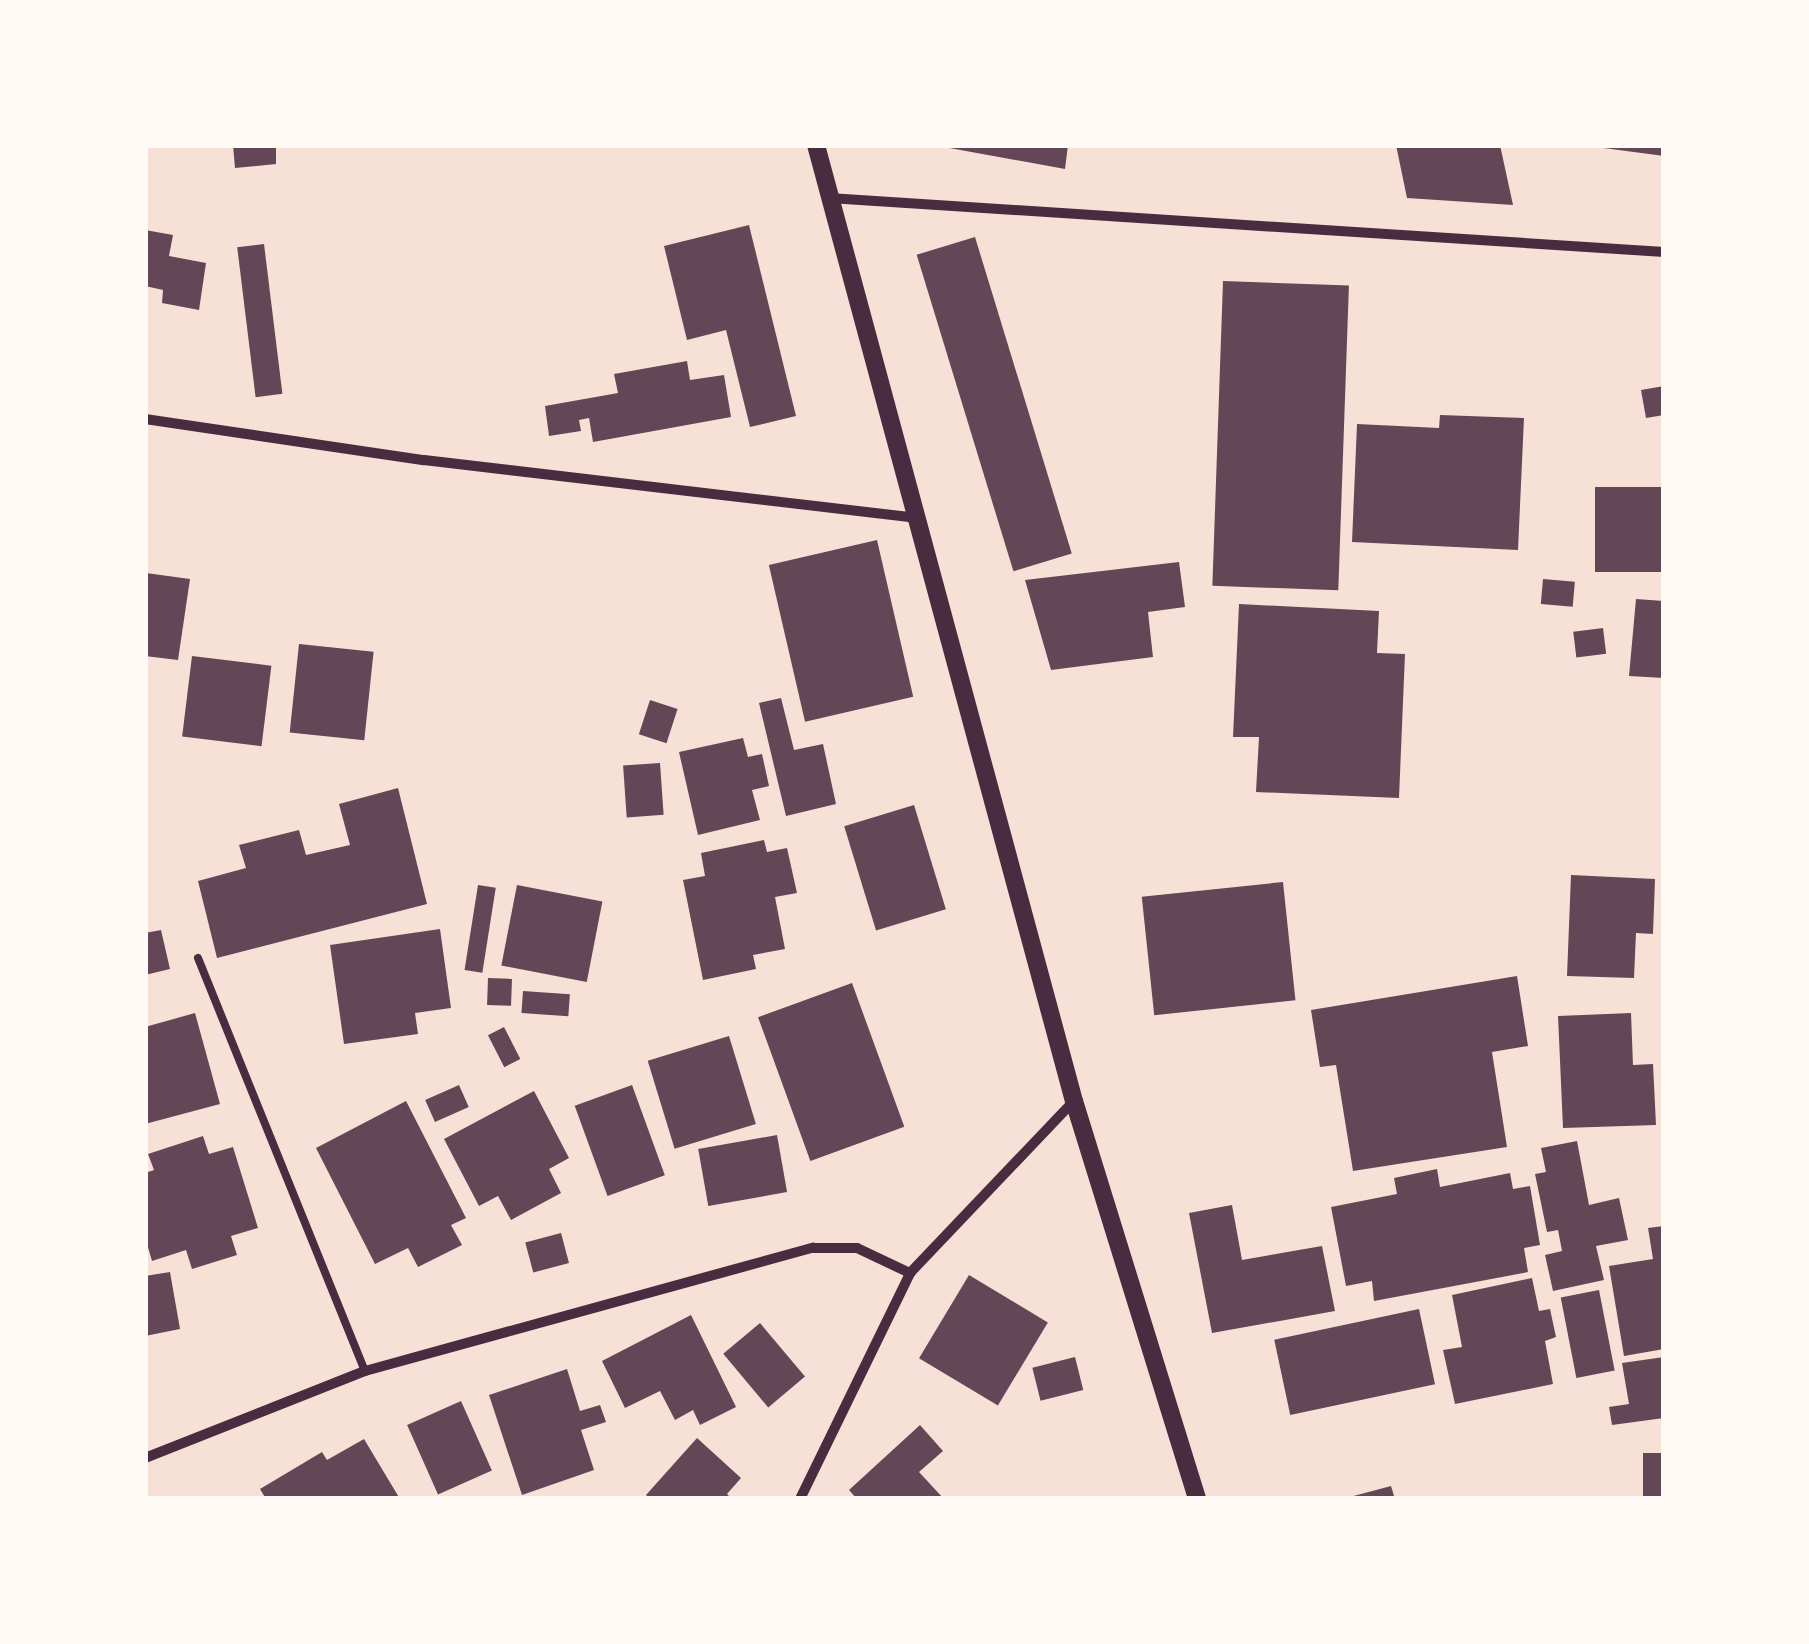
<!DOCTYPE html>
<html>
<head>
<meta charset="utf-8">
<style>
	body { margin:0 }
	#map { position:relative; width:1809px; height:1644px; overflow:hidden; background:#f7e1d7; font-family:"Space Grotesk",sans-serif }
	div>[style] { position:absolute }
	.building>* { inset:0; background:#644757; transform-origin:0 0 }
	.service>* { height:8px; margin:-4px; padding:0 4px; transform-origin:4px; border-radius:4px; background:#4a2c40 }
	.minor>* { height:10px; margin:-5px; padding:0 5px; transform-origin:5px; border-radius:5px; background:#4a2c40 }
	.tertiary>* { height:18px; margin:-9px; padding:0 9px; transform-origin:9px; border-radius:9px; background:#4a2c40 }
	span { translate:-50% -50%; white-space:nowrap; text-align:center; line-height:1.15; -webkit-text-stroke:10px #fffaf5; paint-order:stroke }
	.frame { position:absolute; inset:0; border:148px solid #fffaf5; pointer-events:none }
</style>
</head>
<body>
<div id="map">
	<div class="building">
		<i style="clip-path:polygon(233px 145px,276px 145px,276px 164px,235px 168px)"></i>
		<i style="clip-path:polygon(933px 145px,1068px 145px,1065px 169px)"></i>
		<i style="clip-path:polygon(1396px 145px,1500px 145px,1513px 205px,1407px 198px)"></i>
		<i style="clip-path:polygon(1596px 145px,1664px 145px,1664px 156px,1596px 147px)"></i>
		<i style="clip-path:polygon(749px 225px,796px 416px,750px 427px,726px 330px,687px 340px,664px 246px)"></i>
		<i style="clip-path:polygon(145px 230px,173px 235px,169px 256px,206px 263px,199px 310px,162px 303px,163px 290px,145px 286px)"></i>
		<i style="left:975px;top:237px;width:331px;height:61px;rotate:73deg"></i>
		<i style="left:264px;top:244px;width:151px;height:27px;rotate:83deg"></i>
		<i style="left:1223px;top:281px;width:126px;height:305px;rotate:2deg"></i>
		<i style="clip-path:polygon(687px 361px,690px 380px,724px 375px,731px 417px,593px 442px,589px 418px,579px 420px,581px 431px,549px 436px,545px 406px,618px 393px,614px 374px)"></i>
		<i style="clip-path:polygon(1664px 386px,1664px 415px,1646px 418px,1641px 390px)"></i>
		<i style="clip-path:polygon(1440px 415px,1524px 418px,1518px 550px,1352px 542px,1357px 424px,1439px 428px)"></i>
		<i style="left:1595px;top:487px;width:69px;height:85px"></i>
		<i style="left:877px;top:540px;width:161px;height:111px;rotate:77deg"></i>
		<i style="clip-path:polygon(1179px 562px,1185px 607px,1148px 612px,1153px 657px,1051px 670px,1025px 580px)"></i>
		<i style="clip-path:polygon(146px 573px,190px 579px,178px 660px,145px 656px)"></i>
		<i style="left:1543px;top:579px;width:32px;height:25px;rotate:5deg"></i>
		<i style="clip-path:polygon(1636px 599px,1664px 601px,1664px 678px,1629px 676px)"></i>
		<i style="clip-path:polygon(1239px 604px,1379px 611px,1377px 653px,1405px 654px,1399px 798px,1256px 792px,1259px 737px,1233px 737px)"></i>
		<i style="left:1603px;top:628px;width:26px;height:30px;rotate:83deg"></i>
		<i style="left:299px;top:644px;width:75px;height:89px;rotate:6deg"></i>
		<i style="left:192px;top:656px;width:80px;height:81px;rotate:7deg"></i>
		<i style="clip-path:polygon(781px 698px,794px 750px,823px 744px,836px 804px,786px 816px,759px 703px)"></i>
		<i style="left:650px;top:700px;width:29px;height:36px;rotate:18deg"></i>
		<i style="clip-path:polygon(743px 738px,748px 757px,762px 754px,769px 786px,752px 790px,760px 820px,698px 835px,679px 752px)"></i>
		<i style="left:660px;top:763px;width:52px;height:37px;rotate:86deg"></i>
		<i style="clip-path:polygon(398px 788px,427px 904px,217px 958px,198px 881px,246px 868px,239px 845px,299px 830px,306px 855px,350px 845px,339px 804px)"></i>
		<i style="left:914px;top:805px;width:109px;height:73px;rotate:73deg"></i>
		<i style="clip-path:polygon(764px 840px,767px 852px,787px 848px,797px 893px,775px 897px,785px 949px,753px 955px,756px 969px,703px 980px,683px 880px,705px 876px,701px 853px)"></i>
		<i style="clip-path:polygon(1571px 875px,1655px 879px,1653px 934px,1636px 933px,1634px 978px,1567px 976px)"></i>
		<i style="left:1283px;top:882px;width:119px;height:142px;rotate:84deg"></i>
		<i style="left:478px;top:885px;width:18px;height:86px;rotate:9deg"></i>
		<i style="left:517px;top:885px;width:87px;height:82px;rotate:11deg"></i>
		<i style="clip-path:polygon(440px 929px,451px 1008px,415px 1013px,418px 1034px,344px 1044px,330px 945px)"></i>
		<i style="clip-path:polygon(161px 930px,170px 969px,145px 975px,145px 933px)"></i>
		<i style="clip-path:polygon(1517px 976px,1528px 1046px,1492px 1052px,1507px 1147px,1353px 1171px,1336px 1065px,1320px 1067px,1311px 1010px)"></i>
		<i style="left:488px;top:978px;width:24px;height:27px;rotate:2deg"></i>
		<i style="left:852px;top:983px;width:153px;height:100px;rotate:70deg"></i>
		<i style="left:523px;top:991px;width:47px;height:22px;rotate:4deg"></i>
		<i style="clip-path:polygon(195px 1013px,220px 1104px,145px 1124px,145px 1027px)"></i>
		<i style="clip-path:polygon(1631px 1013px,1633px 1065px,1653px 1064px,1656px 1125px,1563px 1128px,1558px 1016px)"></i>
		<i style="left:504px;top:1027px;width:36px;height:18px;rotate:63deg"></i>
		<i style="left:729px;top:1036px;width:92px;height:85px;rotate:73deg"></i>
		<i style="left:459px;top:1085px;width:24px;height:37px;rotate:66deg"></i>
		<i style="left:632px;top:1085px;width:96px;height:61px;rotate:70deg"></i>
		<i style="clip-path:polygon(534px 1091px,569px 1158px,549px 1169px,561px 1193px,511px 1220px,498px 1196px,479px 1206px,444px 1139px)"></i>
		<i style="clip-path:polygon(406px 1101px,466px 1218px,451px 1225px,462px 1245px,418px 1267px,408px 1248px,375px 1264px,316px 1148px)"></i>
		<i style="left:777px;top:1135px;width:58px;height:80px;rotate:80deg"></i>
		<i style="clip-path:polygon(203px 1136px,209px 1154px,233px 1147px,258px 1228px,231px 1236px,237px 1255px,192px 1269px,186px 1250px,152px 1261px,145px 1237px,145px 1173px,154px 1170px,148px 1154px)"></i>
		<i style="clip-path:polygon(1577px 1141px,1589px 1205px,1619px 1198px,1628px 1240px,1596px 1246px,1604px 1280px,1553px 1291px,1545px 1255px,1562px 1251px,1558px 1230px,1547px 1232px,1535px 1174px,1546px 1172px,1541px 1148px)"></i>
		<i style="clip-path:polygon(1437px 1169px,1440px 1187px,1510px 1173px,1513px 1189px,1530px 1186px,1540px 1245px,1524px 1248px,1528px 1272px,1374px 1301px,1372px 1281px,1346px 1286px,1331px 1207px,1397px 1194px,1394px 1178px)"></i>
		<i style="clip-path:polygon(1232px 1205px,1242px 1260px,1322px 1246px,1335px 1311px,1212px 1333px,1189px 1213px)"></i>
		<i style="clip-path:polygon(1664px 1226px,1664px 1349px,1624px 1356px,1609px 1266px,1653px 1259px,1648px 1228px)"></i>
		<i style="left:561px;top:1233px;width:31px;height:37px;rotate:75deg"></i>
		<i style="clip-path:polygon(170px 1272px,180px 1329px,145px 1336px,145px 1276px)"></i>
		<i style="left:969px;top:1275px;width:92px;height:97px;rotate:31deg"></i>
		<i style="clip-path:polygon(1532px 1278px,1539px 1311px,1550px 1309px,1556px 1337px,1545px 1341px,1553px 1384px,1455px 1404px,1443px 1350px,1462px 1347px,1452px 1295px)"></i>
		<i style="left:1599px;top:1290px;width:82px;height:39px;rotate:79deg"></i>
		<i style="left:1419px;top:1309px;width:77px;height:148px;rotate:78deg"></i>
		<i style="clip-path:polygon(691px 1315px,736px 1407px,700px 1425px,693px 1410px,675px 1420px,660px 1391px,625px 1408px,602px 1361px)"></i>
		<i style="left:760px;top:1323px;width:70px;height:48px;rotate:50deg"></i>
		<i style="left:1075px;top:1357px;width:34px;height:44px;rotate:76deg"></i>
		<i style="clip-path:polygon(1664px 1357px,1664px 1418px,1612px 1425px,1609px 1407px,1629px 1404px,1622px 1363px)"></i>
		<i style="clip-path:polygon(567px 1369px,580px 1411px,600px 1405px,606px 1422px,581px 1430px,594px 1470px,522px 1495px,489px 1395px)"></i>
		<i style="left:461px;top:1401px;width:76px;height:59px;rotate:66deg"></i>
		<i style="clip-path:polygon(920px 1425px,943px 1451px,919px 1472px,944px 1499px,857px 1499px,849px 1490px)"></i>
		<i style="clip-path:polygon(697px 1438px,741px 1478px,727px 1494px,732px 1499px,650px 1499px,646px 1495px)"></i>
		<i style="clip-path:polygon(364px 1439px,400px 1499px,266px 1499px,260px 1489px,322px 1452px,327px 1460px)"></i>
		<i style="left:1664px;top:1453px;width:46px;height:21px;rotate:90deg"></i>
		<i style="clip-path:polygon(1391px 1486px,1395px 1499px,1346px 1499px,1346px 1498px)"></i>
	</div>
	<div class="service">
		<i style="left:198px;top:958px;width:445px;rotate:68deg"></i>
	</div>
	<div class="minor">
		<i style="left:829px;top:198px;width:837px;rotate:3.7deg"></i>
		<i style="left:145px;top:419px;width:282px;rotate:8.4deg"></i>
		<i style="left:424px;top:460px;width:495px;rotate:6.7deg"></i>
		<i style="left:145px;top:1458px;width:237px;rotate:-21.6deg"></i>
		<i style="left:365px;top:1371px;width:465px;rotate:-15.4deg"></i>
		<i style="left:813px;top:1248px;width:44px"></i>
		<i style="left:857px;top:1248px;width:59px;rotate:25.3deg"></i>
		<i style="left:800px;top:1499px;width:251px;rotate:-64deg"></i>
		<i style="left:910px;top:1273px;width:238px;rotate:-46.4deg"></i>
	</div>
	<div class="tertiary">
		<i style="left:816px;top:145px;width:990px;rotate:74.9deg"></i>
		<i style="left:1074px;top:1101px;width:417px;rotate:72.8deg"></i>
	</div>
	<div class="frame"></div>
</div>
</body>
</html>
